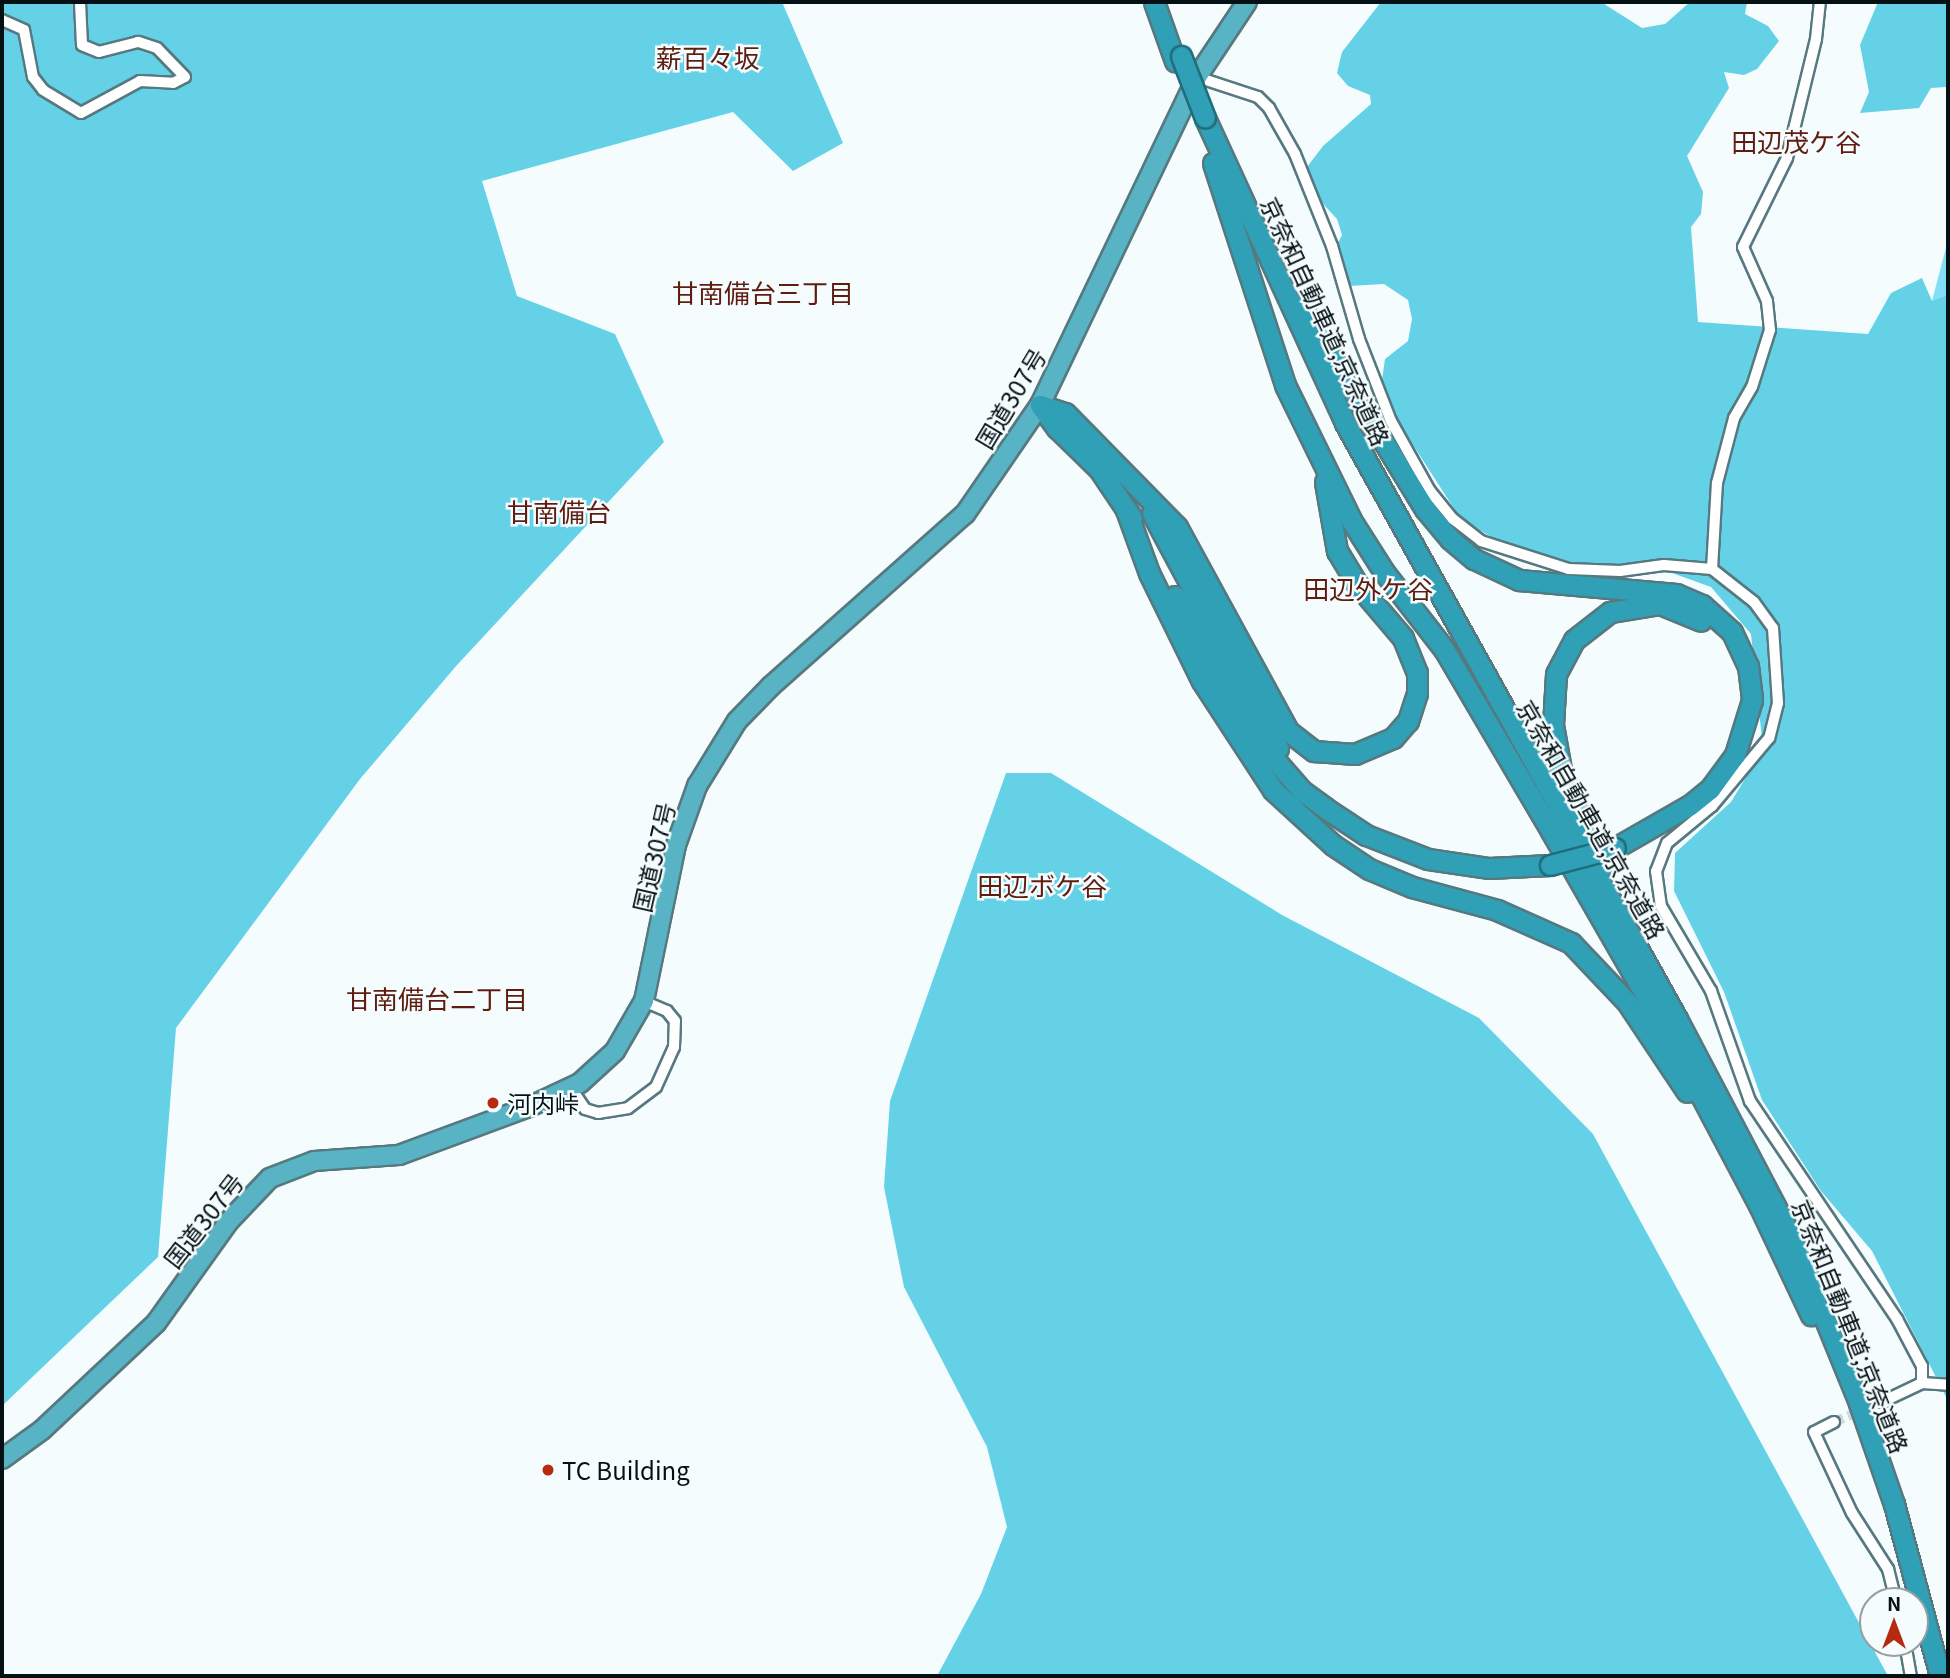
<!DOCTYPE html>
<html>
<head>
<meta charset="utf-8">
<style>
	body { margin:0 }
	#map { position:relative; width:1950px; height:1678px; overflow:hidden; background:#f5fcfe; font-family:Georgia,"Noto Sans JP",serif }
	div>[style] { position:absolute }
	.green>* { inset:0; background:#83e0f4 }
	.forest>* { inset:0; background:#64d1e7 }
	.minor-tunnel>* { height:10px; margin-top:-5px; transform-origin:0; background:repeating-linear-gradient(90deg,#d1d9db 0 10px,transparent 0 15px) }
	.roads { filter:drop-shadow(2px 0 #567980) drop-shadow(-2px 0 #567980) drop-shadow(0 2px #567980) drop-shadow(0 -2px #567980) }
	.minor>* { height:10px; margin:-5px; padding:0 5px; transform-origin:5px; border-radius:5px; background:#fff }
	.trunk>* { height:18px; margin:-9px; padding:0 9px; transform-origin:9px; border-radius:9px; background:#58b3c4 }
	.motorway>* { height:19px; margin:-9.5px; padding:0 9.5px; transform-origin:9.5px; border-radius:9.5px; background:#2fa0b5 }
	.bridges { filter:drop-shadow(2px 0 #206e7d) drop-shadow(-2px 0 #206e7d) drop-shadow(0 2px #206e7d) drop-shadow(0 -2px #206e7d) }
	.motorway-bridge>* { height:19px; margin:-9.5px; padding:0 9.5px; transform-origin:9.5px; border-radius:9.5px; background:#2fa0b5 }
	.dots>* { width:19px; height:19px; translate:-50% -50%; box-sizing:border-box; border:4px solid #f5fcfe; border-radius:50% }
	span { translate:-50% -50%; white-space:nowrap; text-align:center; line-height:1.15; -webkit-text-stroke:5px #f5fcfe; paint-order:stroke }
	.street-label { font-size:24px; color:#041114 }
	.poi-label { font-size:24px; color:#041114 }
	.left { translate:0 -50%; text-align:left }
	.neighbourhood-label { font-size:26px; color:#5f1c0f }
	.frame { position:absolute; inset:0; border:4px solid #041114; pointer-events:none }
	.north { position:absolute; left:1859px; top:1587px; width:70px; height:70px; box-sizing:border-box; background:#f5fcfe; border:2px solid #959ea0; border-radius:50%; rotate:0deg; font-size:19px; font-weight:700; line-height:28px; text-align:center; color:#041114 }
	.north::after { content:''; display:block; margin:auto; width:24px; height:32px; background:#b62b0f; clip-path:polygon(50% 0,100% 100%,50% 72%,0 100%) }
</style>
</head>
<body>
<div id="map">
	<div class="green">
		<i style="clip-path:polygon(1948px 240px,1948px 297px,1932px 301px)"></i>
	</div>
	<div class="forest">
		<i style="clip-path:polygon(2px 2px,782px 2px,843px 143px,793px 171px,733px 112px,482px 181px,517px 296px,615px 334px,664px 442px,457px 665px,360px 779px,176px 1028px,158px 1257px,2px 1406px)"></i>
		<i style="clip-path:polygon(1381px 2px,1601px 2px,1642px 28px,1665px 24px,1690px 2px,1747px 2px,1745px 14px,1768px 26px,1779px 41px,1757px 69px,1744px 75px,1724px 72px,1729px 88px,1687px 156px,1703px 192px,1701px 214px,1691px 227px,1698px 322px,1868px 334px,1891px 293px,1922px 278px,1932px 301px,1948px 295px,1948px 1401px,1872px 1251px,1821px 1191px,1762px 1100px,1724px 992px,1674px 891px,1675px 853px,1731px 802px,1763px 749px,1751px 634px,1711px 587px,1658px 568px,1550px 561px,1506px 546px,1460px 518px,1401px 426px,1382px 380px,1385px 359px,1408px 341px,1412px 319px,1408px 300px,1384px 284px,1349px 286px,1332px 255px,1342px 235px,1337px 219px,1313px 193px,1307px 167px,1323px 146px,1371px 104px,1370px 95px,1348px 86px,1337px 73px,1342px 52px)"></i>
		<i style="clip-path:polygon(1878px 2px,1948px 2px,1948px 143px,1946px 87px,1931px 88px,1919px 108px,1860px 113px,1869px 92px,1860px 45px)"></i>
		<i style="clip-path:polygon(1006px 773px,1051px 773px,1282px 915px,1479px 1018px,1593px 1134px,1888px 1676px,937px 1676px,981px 1594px,1007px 1527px,987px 1447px,904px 1287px,884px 1187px,890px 1101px)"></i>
	</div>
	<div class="minor-tunnel">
		<i style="left:1834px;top:1422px;width:52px;rotate:-22.6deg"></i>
	</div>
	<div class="roads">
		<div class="minor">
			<i style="left:2px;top:20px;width:24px;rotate:24deg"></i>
			<i style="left:24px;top:30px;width:48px;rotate:79.2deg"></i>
			<i style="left:33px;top:77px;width:16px;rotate:52deg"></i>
			<i style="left:43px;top:90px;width:44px;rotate:31.2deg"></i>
			<i style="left:81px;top:113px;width:67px;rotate:-28.5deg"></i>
			<i style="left:140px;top:81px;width:33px;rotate:3deg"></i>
			<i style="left:173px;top:83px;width:13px;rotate:-27deg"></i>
			<i style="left:185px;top:77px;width:40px;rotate:-134deg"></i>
			<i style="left:157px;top:48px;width:20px;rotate:-162deg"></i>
			<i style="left:138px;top:42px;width:40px;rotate:165.6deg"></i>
			<i style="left:99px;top:52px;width:18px;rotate:-158deg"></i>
			<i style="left:82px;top:45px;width:43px;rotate:-92.7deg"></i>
			<i style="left:1197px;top:77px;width:64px;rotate:18.2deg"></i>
			<i style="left:1258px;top:97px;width:16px;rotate:45deg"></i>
			<i style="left:1269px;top:108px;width:53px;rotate:60.5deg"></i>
			<i style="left:1295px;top:154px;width:99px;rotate:68.1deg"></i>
			<i style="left:1332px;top:246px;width:97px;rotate:73.8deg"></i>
			<i style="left:1359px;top:339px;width:88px;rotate:68.7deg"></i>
			<i style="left:1391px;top:421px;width:80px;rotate:60.9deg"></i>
			<i style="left:1430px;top:491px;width:36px;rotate:51deg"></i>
			<i style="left:1453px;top:519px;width:36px;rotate:38deg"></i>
			<i style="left:1481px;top:541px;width:92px;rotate:17.7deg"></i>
			<i style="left:1569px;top:569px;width:51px;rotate:2.2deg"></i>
			<i style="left:1620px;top:571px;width:44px;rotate:-7.8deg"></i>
			<i style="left:1664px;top:565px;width:48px;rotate:4.8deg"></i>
			<i style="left:1712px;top:569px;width:53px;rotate:38.2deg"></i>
			<i style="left:1754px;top:602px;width:32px;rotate:54deg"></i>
			<i style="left:1773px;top:628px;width:75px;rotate:86.2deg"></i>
			<i style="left:1778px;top:703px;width:36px;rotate:104deg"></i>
			<i style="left:1769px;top:738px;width:89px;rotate:130deg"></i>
			<i style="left:1712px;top:806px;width:58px;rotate:140.6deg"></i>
			<i style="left:1667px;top:843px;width:30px;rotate:111deg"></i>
			<i style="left:1656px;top:871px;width:35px;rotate:82deg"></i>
			<i style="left:1661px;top:906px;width:99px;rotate:59.5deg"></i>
			<i style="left:1711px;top:991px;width:117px;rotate:70.5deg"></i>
			<i style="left:1750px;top:1101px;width:263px;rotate:56deg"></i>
			<i style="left:1897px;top:1319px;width:53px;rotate:62deg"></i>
			<i style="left:1922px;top:1366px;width:17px;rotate:90deg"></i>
			<i style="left:1712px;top:569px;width:86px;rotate:-86.7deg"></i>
			<i style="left:1717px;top:483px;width:67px;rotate:-75.3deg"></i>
			<i style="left:1734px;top:418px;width:36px;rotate:-60deg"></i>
			<i style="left:1752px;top:387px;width:60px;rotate:-72.5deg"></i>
			<i style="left:1770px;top:330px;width:29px;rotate:-96deg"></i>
			<i style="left:1767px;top:301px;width:59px;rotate:-114deg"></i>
			<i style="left:1743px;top:247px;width:99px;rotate:-63.7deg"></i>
			<i style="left:1787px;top:158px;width:122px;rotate:-76.3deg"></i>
			<i style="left:1816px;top:39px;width:37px;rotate:-84deg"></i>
			<i style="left:571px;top:1088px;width:25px;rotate:56deg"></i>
			<i style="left:585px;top:1109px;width:14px;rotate:17deg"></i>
			<i style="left:598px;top:1113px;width:30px;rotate:-9deg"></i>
			<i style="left:628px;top:1108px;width:35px;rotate:-37deg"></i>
			<i style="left:656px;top:1087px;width:44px;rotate:-65.8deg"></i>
			<i style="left:674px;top:1047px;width:26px;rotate:-88deg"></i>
			<i style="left:675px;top:1021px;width:13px;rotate:-129deg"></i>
			<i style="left:667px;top:1011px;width:25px;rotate:-157deg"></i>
			<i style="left:1882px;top:1402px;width:44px;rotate:-25.4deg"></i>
			<i style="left:1922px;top:1383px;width:26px;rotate:4deg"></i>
			<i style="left:1834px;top:1422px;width:22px;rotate:153deg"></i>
			<i style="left:1814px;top:1432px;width:89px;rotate:64.9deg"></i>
			<i style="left:1852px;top:1513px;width:67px;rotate:57.3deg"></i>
			<i style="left:1888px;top:1569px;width:33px;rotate:76deg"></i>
			<i style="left:1905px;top:1643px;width:34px;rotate:80deg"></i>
		</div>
		<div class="trunk">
			<i style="left:2px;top:1459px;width:49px;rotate:-35.9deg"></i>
			<i style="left:42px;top:1430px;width:156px;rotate:-43.2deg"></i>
			<i style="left:156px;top:1323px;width:125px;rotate:-54.4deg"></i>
			<i style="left:229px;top:1221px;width:59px;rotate:-46.4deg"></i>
			<i style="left:270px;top:1178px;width:47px;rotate:-21.1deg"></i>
			<i style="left:314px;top:1161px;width:85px;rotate:-4deg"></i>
			<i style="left:399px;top:1155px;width:139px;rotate:-20.3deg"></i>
			<i style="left:529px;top:1107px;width:56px;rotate:-25.2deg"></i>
			<i style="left:580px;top:1083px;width:47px;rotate:-42.4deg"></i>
			<i style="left:615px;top:1051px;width:58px;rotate:-59.9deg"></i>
			<i style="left:644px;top:1001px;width:159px;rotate:-78.4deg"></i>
			<i style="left:676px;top:845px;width:63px;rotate:-70.4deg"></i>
			<i style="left:697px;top:786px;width:76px;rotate:-58.4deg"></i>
			<i style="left:737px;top:721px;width:49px;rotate:-45.8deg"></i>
			<i style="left:771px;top:686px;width:259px;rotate:-41.6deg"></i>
			<i style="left:965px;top:514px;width:132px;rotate:-55.5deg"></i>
			<i style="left:1040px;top:405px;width:364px;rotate:-64.4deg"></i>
			<i style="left:1197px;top:77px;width:90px;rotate:-56.3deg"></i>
		</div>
		<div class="motorway">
			<i style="left:1154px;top:2px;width:63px;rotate:70.4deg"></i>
			<i style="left:1205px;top:118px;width:336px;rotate:65.3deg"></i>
			<i style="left:1345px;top:423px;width:682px;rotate:60.88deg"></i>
			<i style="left:1677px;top:1019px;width:245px;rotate:62.3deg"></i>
			<i style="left:1791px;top:1236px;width:180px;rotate:67.8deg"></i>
			<i style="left:1859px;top:1403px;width:107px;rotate:70.9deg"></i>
			<i style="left:1894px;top:1504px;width:178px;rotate:75deg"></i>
			<i style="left:1213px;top:163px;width:233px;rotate:72deg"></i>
			<i style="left:1285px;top:385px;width:150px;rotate:63.9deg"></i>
			<i style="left:1351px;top:520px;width:62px;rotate:57.6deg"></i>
			<i style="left:1384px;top:572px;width:98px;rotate:52.1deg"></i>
			<i style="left:1444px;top:649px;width:211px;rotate:59.5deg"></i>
			<i style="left:1551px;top:831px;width:257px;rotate:60.1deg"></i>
			<i style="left:1679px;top:1054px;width:171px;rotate:62.1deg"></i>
			<i style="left:1759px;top:1205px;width:122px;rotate:64.7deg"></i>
			<i style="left:1300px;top:305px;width:239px;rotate:58.5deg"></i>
			<i style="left:1425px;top:509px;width:39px;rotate:50deg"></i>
			<i style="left:1450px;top:539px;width:31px;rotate:40deg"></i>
			<i style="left:1474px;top:559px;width:50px;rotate:25deg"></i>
			<i style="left:1519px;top:580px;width:158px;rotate:5.1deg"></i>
			<i style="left:1676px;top:594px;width:28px;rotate:23deg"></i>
			<i style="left:1702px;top:605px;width:40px;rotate:42deg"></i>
			<i style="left:1732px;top:632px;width:38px;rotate:65deg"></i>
			<i style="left:1748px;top:666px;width:34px;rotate:83deg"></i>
			<i style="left:1752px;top:700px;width:58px;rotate:107.2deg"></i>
			<i style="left:1735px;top:755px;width:42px;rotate:126.3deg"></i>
			<i style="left:1710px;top:789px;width:26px;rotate:141deg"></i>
			<i style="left:1690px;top:805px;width:86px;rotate:150.2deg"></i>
			<i style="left:1040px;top:405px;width:26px;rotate:18deg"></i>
			<i style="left:1065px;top:413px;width:160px;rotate:45.5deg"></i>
			<i style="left:1177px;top:527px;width:232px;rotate:61.4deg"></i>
			<i style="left:1288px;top:731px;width:33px;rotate:38deg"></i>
			<i style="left:1314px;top:751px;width:41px;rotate:4.2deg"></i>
			<i style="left:1355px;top:754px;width:41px;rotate:-22.8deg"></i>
			<i style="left:1393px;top:738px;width:23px;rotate:-49deg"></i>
			<i style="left:1408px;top:721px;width:29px;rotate:-72deg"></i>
			<i style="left:1417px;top:693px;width:20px;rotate:-90deg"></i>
			<i style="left:1417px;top:673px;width:38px;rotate:-112deg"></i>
			<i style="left:1403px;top:638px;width:71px;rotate:-130.4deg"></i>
			<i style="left:1357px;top:584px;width:39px;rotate:-121deg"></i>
			<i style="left:1337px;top:551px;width:70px;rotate:-99.9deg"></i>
			<i style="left:1040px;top:405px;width:29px;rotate:54deg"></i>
			<i style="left:1057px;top:428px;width:59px;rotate:44.3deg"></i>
			<i style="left:1099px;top:469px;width:59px;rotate:56deg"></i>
			<i style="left:1125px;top:507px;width:70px;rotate:70deg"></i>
			<i style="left:1149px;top:573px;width:120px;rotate:63.9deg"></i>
			<i style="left:1202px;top:681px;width:130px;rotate:56.9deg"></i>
			<i style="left:1273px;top:790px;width:81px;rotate:42.5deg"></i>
			<i style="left:1333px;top:845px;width:43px;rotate:33.7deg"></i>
			<i style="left:1369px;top:869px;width:47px;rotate:22.7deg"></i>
			<i style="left:1412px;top:887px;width:88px;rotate:15.1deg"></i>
			<i style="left:1497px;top:910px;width:81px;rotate:24deg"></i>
			<i style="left:1571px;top:943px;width:81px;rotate:46.5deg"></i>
			<i style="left:1627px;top:1002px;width:108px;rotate:56.3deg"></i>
			<i style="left:1152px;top:513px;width:267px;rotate:61.8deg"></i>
			<i style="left:1175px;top:596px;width:161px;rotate:60.6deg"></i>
			<i style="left:1254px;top:736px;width:73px;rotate:48.9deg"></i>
			<i style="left:1302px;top:791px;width:29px;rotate:36deg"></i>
			<i style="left:1325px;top:808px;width:49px;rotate:33.4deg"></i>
			<i style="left:1366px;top:835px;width:66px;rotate:21.2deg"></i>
			<i style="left:1428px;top:859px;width:62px;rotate:8.4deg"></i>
			<i style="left:1489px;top:868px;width:61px;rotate:-2.8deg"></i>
			<i style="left:1603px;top:867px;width:101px;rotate:-114deg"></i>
			<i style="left:1562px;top:775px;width:51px;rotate:-100.2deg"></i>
			<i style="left:1553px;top:725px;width:51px;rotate:-86.6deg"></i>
			<i style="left:1556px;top:674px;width:38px;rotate:-62deg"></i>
			<i style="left:1574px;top:640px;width:46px;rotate:-37.9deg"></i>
			<i style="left:1610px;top:612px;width:51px;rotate:-9.1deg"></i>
			<i style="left:1660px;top:604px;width:44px;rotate:22.5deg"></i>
		</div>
	</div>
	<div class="bridges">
		<div class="motorway-bridge">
			<i style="left:1181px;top:56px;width:66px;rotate:68.8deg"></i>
			<i style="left:1550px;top:865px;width:67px;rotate:-14.7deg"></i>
		</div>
	</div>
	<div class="dots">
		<i style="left:493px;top:1103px;background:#b62b0f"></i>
		<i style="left:548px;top:1470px;background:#b62b0f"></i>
	</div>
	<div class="street-label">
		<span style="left:1326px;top:321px;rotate:65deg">京奈和自動車道;京奈道路</span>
		<span style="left:1010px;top:398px;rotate:-59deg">国道307号</span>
		<span style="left:1592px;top:819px;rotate:60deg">京奈和自動車道;京奈道路</span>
		<span style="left:653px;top:857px;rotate:-77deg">国道307号</span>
		<span style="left:203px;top:1220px;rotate:-52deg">国道307号</span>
		<span style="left:1851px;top:1326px;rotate:68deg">京奈和自動車道;京奈道路</span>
	</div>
	<div class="poi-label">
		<span class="left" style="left:507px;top:1103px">河内峠</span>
		<span class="left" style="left:562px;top:1470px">TC Building</span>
	</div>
	<div class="neighbourhood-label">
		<span style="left:708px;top:57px">薪百々坂</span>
		<span style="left:1796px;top:141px">田辺茂ケ谷</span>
		<span style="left:763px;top:292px">甘南備台三丁目</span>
		<span style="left:559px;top:511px">甘南備台</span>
		<span style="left:1368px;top:588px">田辺外ケ谷</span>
		<span style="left:1042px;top:885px">田辺ボケ谷</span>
		<span style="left:437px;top:998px">甘南備台二丁目</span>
	</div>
	<div class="frame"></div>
	<div class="north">N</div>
</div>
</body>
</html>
